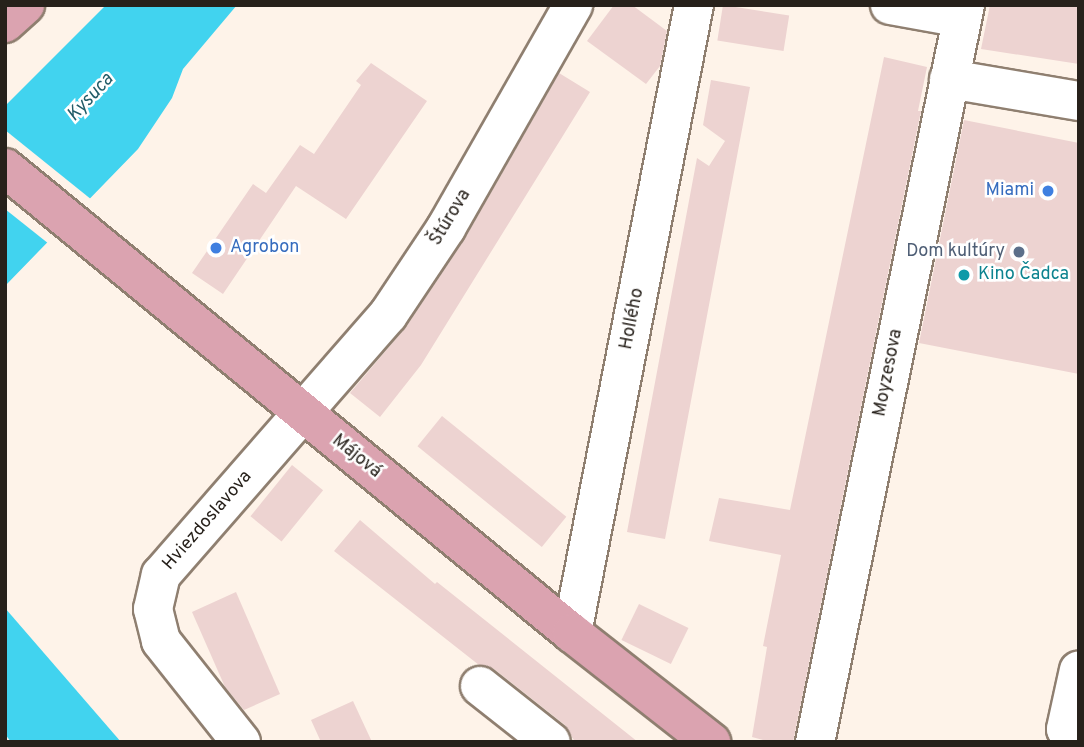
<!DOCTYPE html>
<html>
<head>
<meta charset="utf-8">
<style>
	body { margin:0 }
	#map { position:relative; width:1084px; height:747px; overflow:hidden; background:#fef3e9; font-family:Overpass,sans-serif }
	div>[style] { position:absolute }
	.water>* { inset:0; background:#41d3ef }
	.pier>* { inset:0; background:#fef3e9 }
	.building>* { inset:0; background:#edd3d1; transform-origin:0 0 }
	.roads { filter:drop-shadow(2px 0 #8f7f70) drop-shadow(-2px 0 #8f7f70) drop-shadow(0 2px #8f7f70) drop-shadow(0 -2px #8f7f70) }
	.minor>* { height:38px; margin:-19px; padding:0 19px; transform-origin:19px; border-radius:19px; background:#fff }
	.major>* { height:38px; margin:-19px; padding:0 19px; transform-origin:19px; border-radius:19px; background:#dba3b0 }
	.dots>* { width:19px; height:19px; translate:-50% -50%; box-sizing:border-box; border:4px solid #fff; border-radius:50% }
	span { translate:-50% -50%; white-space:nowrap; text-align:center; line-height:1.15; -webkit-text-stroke:5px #fff; paint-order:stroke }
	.shop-label { font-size:18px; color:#366cbe }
	.right { translate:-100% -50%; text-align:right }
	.left { translate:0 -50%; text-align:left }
	.street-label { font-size:18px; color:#27211b }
	.service-label { font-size:18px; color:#4e5e75 }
	.culture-label { font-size:18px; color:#0d838f }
	.water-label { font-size:19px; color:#225c68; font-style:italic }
	.frame { position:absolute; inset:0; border:7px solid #27211b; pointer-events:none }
</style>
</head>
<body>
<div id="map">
	<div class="water">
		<i style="clip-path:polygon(106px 5px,237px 5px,183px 69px,172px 98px,138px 149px,5px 286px,5px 106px)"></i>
		<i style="clip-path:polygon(5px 608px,121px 742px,11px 742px,5px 734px)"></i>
	</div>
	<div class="pier">
		<i style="clip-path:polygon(5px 130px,92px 200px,49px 244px,5px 209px)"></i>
	</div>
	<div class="building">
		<i style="clip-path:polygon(614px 5px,632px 5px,667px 31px,660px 66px,646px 84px,587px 41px)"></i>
		<i style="left:723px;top:5px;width:67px;height:36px;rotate:9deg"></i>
		<i style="clip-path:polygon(990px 5px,1079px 5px,1079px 64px,981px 49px)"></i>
		<i style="clip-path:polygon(884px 57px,927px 67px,918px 111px,921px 111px,793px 742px,771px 742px,752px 737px,767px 647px,763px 646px,781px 555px,709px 541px,719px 498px,790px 510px)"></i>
		<i style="clip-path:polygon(371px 63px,427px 101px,346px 219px,296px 186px,223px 294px,192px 273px,253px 184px,266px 193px,300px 145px,314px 154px,361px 85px,356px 81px)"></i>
		<i style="clip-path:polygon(559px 73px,590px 92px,421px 365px,380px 417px,350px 393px,406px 327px,464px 240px)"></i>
		<i style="clip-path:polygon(711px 80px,750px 87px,665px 539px,627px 532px,697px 158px,709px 166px,725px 141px,703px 125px)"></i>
		<i style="clip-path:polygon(964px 120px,1079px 143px,1079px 374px,919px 343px)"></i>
		<i style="left:442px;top:416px;width:160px;height:39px;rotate:39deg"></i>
		<i style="left:292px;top:465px;width:40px;height:66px;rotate:39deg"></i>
		<i style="clip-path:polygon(360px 520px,435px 584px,437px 582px,638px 742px,575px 742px,565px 725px,494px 669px,479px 665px,334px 551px)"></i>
		<i style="clip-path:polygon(236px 592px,280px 694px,244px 710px,225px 687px,192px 612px)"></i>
		<i style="left:639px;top:604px;width:55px;height:40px;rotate:26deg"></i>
		<i style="clip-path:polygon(353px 701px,372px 742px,321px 742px,311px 720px)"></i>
	</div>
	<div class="roads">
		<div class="minor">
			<i style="left:890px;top:5px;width:73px;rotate:10.2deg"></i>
			<i style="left:949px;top:79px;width:132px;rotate:9.6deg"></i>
			<i style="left:572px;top:633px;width:640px;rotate:-79.01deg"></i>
			<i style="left:480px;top:686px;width:90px;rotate:38.3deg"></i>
			<i style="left:241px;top:742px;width:129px;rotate:-128.4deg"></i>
			<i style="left:161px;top:641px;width:33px;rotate:-104deg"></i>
			<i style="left:153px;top:609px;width:35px;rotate:-77deg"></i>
			<i style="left:161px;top:575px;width:345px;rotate:-48.9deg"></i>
			<i style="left:388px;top:315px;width:105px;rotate:-56.3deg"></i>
			<i style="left:446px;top:228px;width:257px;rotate:-60.3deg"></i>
			<i style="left:815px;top:742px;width:752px;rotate:-78.5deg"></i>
			<i style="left:1072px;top:742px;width:14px;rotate:-115deg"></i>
			<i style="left:1066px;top:729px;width:60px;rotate:-77.6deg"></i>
		</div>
		<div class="major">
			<i style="left:5px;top:23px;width:27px;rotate:-42deg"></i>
			<i style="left:5px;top:168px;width:733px;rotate:39.36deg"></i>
			<i style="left:572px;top:633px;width:177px;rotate:38.1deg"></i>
		</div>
	</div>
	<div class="dots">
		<i style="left:1048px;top:191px;background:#3f7fe0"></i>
		<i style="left:216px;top:248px;background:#3f7fe0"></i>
		<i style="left:1019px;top:252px;background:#5c6f8a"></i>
		<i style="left:964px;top:275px;background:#0f9aa8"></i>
	</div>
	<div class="shop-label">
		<span class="right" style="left:1034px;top:191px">Miami</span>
		<span class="left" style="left:230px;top:248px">Agrobon</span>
	</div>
	<div class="street-label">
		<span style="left:451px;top:218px;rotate:-59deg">Štúrova</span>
		<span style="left:633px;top:319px;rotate:-79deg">Hollého</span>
		<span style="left:889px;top:373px;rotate:-79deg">Moyzesova</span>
		<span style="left:356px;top:457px;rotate:39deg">Májová</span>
		<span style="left:208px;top:521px;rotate:-49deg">Hviezdoslavova</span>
	</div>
	<div class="service-label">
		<span class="right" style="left:1005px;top:252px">Dom kultúry</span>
	</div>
	<div class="culture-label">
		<span class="left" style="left:978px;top:275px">Kino Čadca</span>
	</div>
	<div class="water-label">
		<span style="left:91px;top:98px;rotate:-47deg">Kysuca</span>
	</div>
	<div class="frame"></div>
</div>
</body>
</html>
